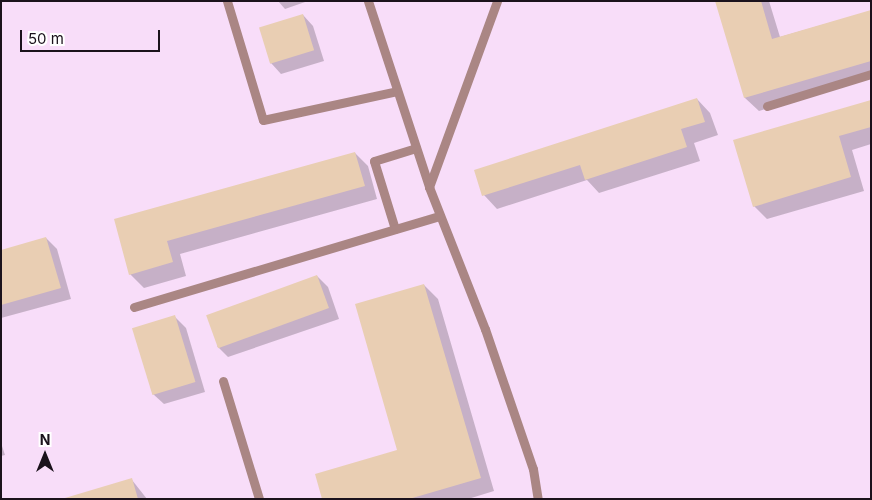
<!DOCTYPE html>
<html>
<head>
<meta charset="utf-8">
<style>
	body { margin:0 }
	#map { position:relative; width:872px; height:500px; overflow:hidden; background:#f8ddf9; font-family:Inter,sans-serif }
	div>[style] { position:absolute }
	.shadow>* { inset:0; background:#0003 }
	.building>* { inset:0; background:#e9ceb3; transform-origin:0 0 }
	.lane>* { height:9px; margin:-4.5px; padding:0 4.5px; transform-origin:4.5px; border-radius:4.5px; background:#aa8684 }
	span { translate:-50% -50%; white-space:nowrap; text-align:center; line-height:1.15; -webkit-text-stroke:4px #fff; paint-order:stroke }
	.frame { position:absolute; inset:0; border:2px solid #1b121c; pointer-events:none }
	.north { position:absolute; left:20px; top:430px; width:50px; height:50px; -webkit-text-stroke:4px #fff; paint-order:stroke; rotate:0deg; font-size:14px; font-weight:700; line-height:20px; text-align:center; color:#1b121c }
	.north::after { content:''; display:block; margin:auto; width:18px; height:22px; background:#1b121c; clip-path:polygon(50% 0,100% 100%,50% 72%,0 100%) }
	.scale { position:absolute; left:20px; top:30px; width:140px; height:22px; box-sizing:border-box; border:2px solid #1b121c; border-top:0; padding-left:6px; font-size:15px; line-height:18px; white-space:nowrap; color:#1b121c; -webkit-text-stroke:4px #fff; paint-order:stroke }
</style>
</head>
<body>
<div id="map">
	<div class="shadow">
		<i style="clip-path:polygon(278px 1px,308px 1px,285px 9px)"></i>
		<i style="clip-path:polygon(717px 1px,769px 1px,780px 37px,871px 11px,871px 78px,759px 111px,745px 98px)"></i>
		<i style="clip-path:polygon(303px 15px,313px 26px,324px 61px,281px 74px,271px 63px)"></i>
		<i style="clip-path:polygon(697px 99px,710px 113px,718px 135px,694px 143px,700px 161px,599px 193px,587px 180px,497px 209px,484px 195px)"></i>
		<i style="clip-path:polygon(871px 101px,871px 144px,852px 150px,864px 191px,767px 219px,754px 206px)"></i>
		<i style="clip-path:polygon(355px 153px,368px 166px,377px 199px,180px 254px,186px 276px,144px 288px,130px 274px,115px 220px)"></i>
		<i style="clip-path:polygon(46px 238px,57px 249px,71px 299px,1px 318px,1px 251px)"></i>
		<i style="clip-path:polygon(317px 276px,328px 287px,339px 319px,228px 357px,217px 346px)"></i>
		<i style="clip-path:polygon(424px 285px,438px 299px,494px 491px,468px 499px,324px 499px,399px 451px)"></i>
		<i style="clip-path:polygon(175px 317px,186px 328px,205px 392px,164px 404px,153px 394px)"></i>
		<i style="clip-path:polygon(1px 443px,5px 455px,1px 456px)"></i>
		<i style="clip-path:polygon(132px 480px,147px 499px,68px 499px)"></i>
	</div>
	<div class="building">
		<i style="clip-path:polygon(715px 1px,761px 1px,772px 39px,871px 10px,871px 61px,744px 98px)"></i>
		<i style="left:303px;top:14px;width:38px;height:46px;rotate:73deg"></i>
		<i style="clip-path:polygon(697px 98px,705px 122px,681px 129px,687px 147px,585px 180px,580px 165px,482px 196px,474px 170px)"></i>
		<i style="clip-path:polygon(871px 100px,871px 127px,839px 136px,851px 177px,753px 207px,733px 140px)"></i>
		<i style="clip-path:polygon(355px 152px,365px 186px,167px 241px,173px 262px,129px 275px,114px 219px)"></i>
		<i style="clip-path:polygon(46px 237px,61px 288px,1px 305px,1px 250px)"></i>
		<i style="left:317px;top:275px;width:35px;height:118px;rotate:70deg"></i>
		<i style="clip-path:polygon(424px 284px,481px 478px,409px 499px,322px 499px,315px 474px,397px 450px,355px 304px)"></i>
		<i style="left:175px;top:315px;width:70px;height:45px;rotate:73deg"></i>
		<i style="clip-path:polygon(132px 478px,138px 499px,65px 499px,65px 498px)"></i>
	</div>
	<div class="lane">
		<i style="left:227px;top:1px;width:124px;rotate:73.2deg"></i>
		<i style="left:263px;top:120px;width:137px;rotate:-12.2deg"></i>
		<i style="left:368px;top:1px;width:196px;rotate:71.8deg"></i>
		<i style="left:429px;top:187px;width:153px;rotate:68.5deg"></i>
		<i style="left:485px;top:329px;width:148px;rotate:71.1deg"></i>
		<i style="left:533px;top:469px;width:30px;rotate:81deg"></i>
		<i style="left:767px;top:106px;width:109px;rotate:-17.1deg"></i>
		<i style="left:429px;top:187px;width:198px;rotate:-69.9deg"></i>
		<i style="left:395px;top:229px;width:71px;rotate:-107.2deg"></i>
		<i style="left:374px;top:161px;width:44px;rotate:-17.2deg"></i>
		<i style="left:134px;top:307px;width:319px;rotate:-16.6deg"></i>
		<i style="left:223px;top:381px;width:123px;rotate:73deg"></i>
	</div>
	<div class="frame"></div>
	<div class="north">N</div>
	<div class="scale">50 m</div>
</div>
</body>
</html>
